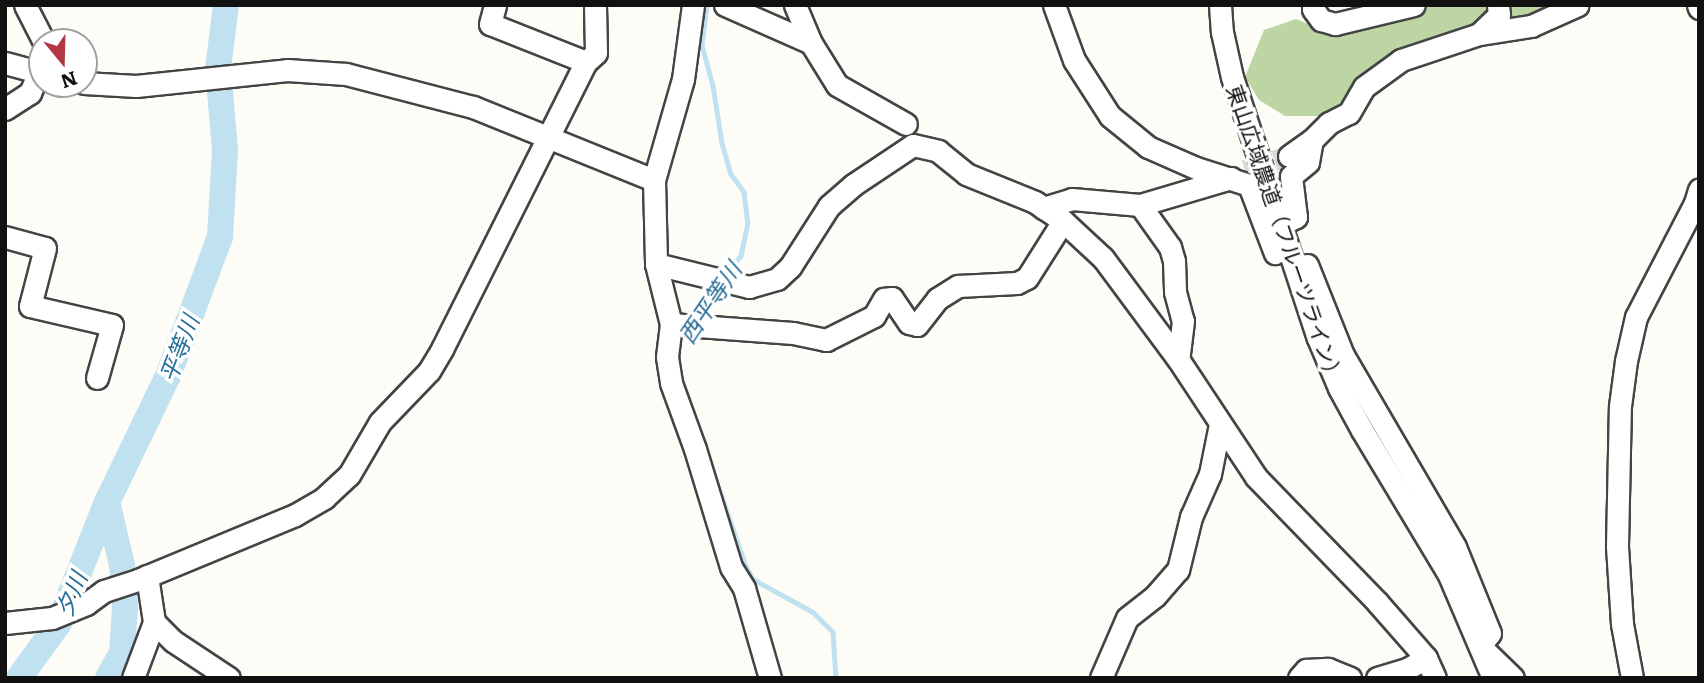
<!DOCTYPE html>
<html>
<head>
<meta charset="utf-8">
<style>
	body { margin:0 }
	#map { position:relative; width:1704px; height:683px; overflow:hidden; background:#fefcf6; font-family:Literata,"Noto Sans JP",serif }
	div>[style] { position:absolute }
	.forest>* { inset:0; background:#bdd5a3 }
	.stream>* { height:4.5px; margin:-2.25px; padding:0 2.25px; transform-origin:2.25px; border-radius:2.25px; background:#c0e1f0 }
	.river>* { height:26px; margin:-13px; padding:0 13px; transform-origin:13px; border-radius:13px; background:#c0e1f0 }
	.minor-tunnel>* { height:21px; margin-top:-10.5px; transform-origin:0; background:repeating-linear-gradient(90deg,#dad9d4 0 21px,transparent 0 31px) }
	.roads { filter:drop-shadow(2px 0 #444) drop-shadow(-2px 0 #444) drop-shadow(0 2px #444) drop-shadow(0 -2px #444) }
	.minor>* { height:21px; margin:-10.5px; padding:0 10.5px; transform-origin:10.5px; border-radius:10.5px; background:#fff }
	span { translate:-50% -50%; white-space:nowrap; text-align:center; line-height:1.15; -webkit-text-stroke:7px #fff; paint-order:stroke }
	.street-label { font-size:21px; color:#111 }
	.water-label { font-size:23px; color:#276d96; font-style:italic }
	.frame { position:absolute; inset:0; border:7px solid #111; pointer-events:none }
	.north { position:absolute; left:28px; top:28px; width:70px; height:70px; box-sizing:border-box; background:#fff; border:2px solid #a0a0a0; border-radius:50%; rotate:161deg; font-size:19px; font-weight:700; line-height:28px; text-align:center; color:#111 }
	.north::after { content:''; display:block; margin:auto; width:24px; height:32px; background:#b23846; clip-path:polygon(50% 0,100% 100%,50% 72%,0 100%) }
</style>
</head>
<body>
<div id="map">
	<div class="forest">
		<i style="clip-path:polygon(1375px 5px,1554px 5px,1358px 88px,1324px 116px,1285px 116px,1259px 100px,1245px 77px,1264px 30px,1296px 19px,1330px 33px,1365px 31px)"></i>
	</div>
	<div class="stream">
		<i style="left:707px;top:5px;width:40px;rotate:97.1deg"></i>
		<i style="left:702px;top:45px;width:42px;rotate:75deg"></i>
		<i style="left:713px;top:86px;width:58px;rotate:81deg"></i>
		<i style="left:722px;top:143px;width:32px;rotate:74deg"></i>
		<i style="left:731px;top:174px;width:22px;rotate:54deg"></i>
		<i style="left:744px;top:192px;width:31px;rotate:83deg"></i>
		<i style="left:748px;top:223px;width:34px;rotate:102deg"></i>
		<i style="left:741px;top:256px;width:23px;rotate:130deg"></i>
		<i style="left:693px;top:319px;width:40px;rotate:-53deg"></i>
		<i style="left:680px;top:375px;width:37px;rotate:71deg"></i>
		<i style="left:704px;top:445px;width:128px;rotate:70.9deg"></i>
		<i style="left:746px;top:566px;width:15px;rotate:62deg"></i>
		<i style="left:753px;top:579px;width:68px;rotate:28.8deg"></i>
		<i style="left:813px;top:612px;width:28px;rotate:45deg"></i>
		<i style="left:833px;top:632px;width:46px;rotate:86.3deg"></i>
	</div>
	<div class="river">
		<i style="left:19px;top:678px;width:68px;rotate:-54deg"></i>
		<i style="left:59px;top:623px;width:130px;rotate:-68.4deg"></i>
		<i style="left:108px;top:678px;width:29px;rotate:-61deg"></i>
		<i style="left:122px;top:653px;width:46px;rotate:-86.3deg"></i>
		<i style="left:125px;top:607px;width:42px;rotate:-94.1deg"></i>
		<i style="left:122px;top:565px;width:65px;rotate:-103.4deg"></i>
		<i style="left:107px;top:502px;width:140px;rotate:-64.2deg"></i>
		<i style="left:168px;top:376px;width:148px;rotate:-69.5deg"></i>
		<i style="left:220px;top:237px;width:87px;rotate:-86.7deg"></i>
		<i style="left:225px;top:150px;width:81px;rotate:-94.9deg"></i>
		<i style="left:218px;top:69px;width:64px;rotate:-82.9deg"></i>
	</div>
	<div class="minor-tunnel">
		<i style="left:1245px;top:170px;width:46px;rotate:-17.7deg"></i>
	</div>
	<div class="roads">
		<div class="minor">
			<i style="left:25px;top:5px;width:42px;rotate:62.8deg"></i>
			<i style="left:693px;top:5px;width:75px;rotate:97.7deg"></i>
			<i style="left:683px;top:79px;width:105px;rotate:106deg"></i>
			<i style="left:654px;top:180px;width:84px;rotate:88.6deg"></i>
			<i style="left:656px;top:264px;width:62px;rotate:76deg"></i>
			<i style="left:671px;top:324px;width:33px;rotate:97deg"></i>
			<i style="left:667px;top:357px;width:26px;rotate:81deg"></i>
			<i style="left:671px;top:383px;width:70px;rotate:70deg"></i>
			<i style="left:695px;top:449px;width:123px;rotate:73deg"></i>
			<i style="left:731px;top:567px;width:25px;rotate:58deg"></i>
			<i style="left:744px;top:588px;width:94px;rotate:73.9deg"></i>
			<i style="left:725px;top:5px;width:94px;rotate:23.8deg"></i>
			<i style="left:795px;top:5px;width:41px;rotate:67.2deg"></i>
			<i style="left:811px;top:43px;width:49px;rotate:58.2deg"></i>
			<i style="left:837px;top:85px;width:79px;rotate:29.5deg"></i>
			<i style="left:1054px;top:5px;width:59px;rotate:70deg"></i>
			<i style="left:1074px;top:60px;width:67px;rotate:57.3deg"></i>
			<i style="left:1110px;top:116px;width:49px;rotate:39.2deg"></i>
			<i style="left:1148px;top:147px;width:52px;rotate:23.6deg"></i>
			<i style="left:1196px;top:168px;width:56px;rotate:17.8deg"></i>
			<i style="left:1249px;top:185px;width:73px;rotate:69.1deg"></i>
			<i style="left:1220px;top:5px;width:27px;rotate:86deg"></i>
			<i style="left:1222px;top:32px;width:46px;rotate:77.5deg"></i>
			<i style="left:1232px;top:77px;width:275px;rotate:71.8deg"></i>
			<i style="left:1318px;top:338px;width:54px;rotate:67.2deg"></i>
			<i style="left:1339px;top:388px;width:48px;rotate:61.3deg"></i>
			<i style="left:1362px;top:430px;width:169px;rotate:59deg"></i>
			<i style="left:1449px;top:575px;width:112px;rotate:66.9deg"></i>
			<i style="left:1314px;top:5px;width:4px;rotate:104deg"></i>
			<i style="left:1313px;top:9px;width:14px;rotate:54deg"></i>
			<i style="left:1321px;top:20px;width:15px;rotate:16deg"></i>
			<i style="left:1335px;top:24px;width:81px;rotate:-13.5deg"></i>
			<i style="left:1698px;top:5px;width:3px;rotate:72deg"></i>
			<i style="left:1479px;top:34px;width:28px;rotate:-44deg"></i>
			<i style="left:1499px;top:15px;width:10px;rotate:-96deg"></i>
			<i style="left:586px;top:62px;width:13px;rotate:-42deg"></i>
			<i style="left:596px;top:53px;width:48px;rotate:-91.2deg"></i>
			<i style="left:5px;top:63px;width:38px;rotate:15deg"></i>
			<i style="left:84px;top:83px;width:52px;rotate:3.3deg"></i>
			<i style="left:136px;top:86px;width:152px;rotate:-6deg"></i>
			<i style="left:287px;top:70px;width:59px;rotate:3.9deg"></i>
			<i style="left:346px;top:74px;width:131px;rotate:14.6deg"></i>
			<i style="left:473px;top:107px;width:195px;rotate:22deg"></i>
			<i style="left:5px;top:109px;width:30px;rotate:-33deg"></i>
			<i style="left:30px;top:93px;width:30px;rotate:-67deg"></i>
			<i style="left:1289px;top:156px;width:28px;rotate:-35deg"></i>
			<i style="left:1312px;top:140px;width:24px;rotate:-45deg"></i>
			<i style="left:1329px;top:123px;width:22px;rotate:-27deg"></i>
			<i style="left:1349px;top:113px;width:30px;rotate:-60deg"></i>
			<i style="left:1364px;top:87px;width:46px;rotate:-36.1deg"></i>
			<i style="left:1401px;top:60px;width:82px;rotate:-18.4deg"></i>
			<i style="left:1479px;top:34px;width:53px;rotate:-8.7deg"></i>
			<i style="left:1531px;top:26px;width:51px;rotate:-24.1deg"></i>
			<i style="left:1140px;top:205px;width:52px;rotate:54.5deg"></i>
			<i style="left:1170px;top:247px;width:15px;rotate:74deg"></i>
			<i style="left:1174px;top:261px;width:31px;rotate:88deg"></i>
			<i style="left:1175px;top:292px;width:30px;rotate:75deg"></i>
			<i style="left:1183px;top:321px;width:38px;rotate:97deg"></i>
			<i style="left:1043px;top:208px;width:30px;rotate:-17deg"></i>
			<i style="left:1072px;top:199px;width:68px;rotate:5deg"></i>
			<i style="left:1140px;top:205px;width:95px;rotate:-16.5deg"></i>
			<i style="left:1280px;top:225px;width:18px;rotate:-27deg"></i>
			<i style="left:1296px;top:217px;width:41px;rotate:-97deg"></i>
			<i style="left:1291px;top:176px;width:22px;rotate:-39deg"></i>
			<i style="left:1308px;top:162px;width:22px;rotate:-80deg"></i>
			<i style="left:5px;top:237px;width:41px;rotate:15.4deg"></i>
			<i style="left:45px;top:248px;width:60px;rotate:104.5deg"></i>
			<i style="left:30px;top:306px;width:84px;rotate:13deg"></i>
			<i style="left:112px;top:325px;width:55px;rotate:105.8deg"></i>
			<i style="left:656px;top:264px;width:96px;rotate:13.9deg"></i>
			<i style="left:749px;top:287px;width:29px;rotate:-16deg"></i>
			<i style="left:777px;top:279px;width:18px;rotate:-43deg"></i>
			<i style="left:790px;top:267px;width:72px;rotate:-57.4deg"></i>
			<i style="left:829px;top:206px;width:32px;rotate:-41deg"></i>
			<i style="left:853px;top:185px;width:72px;rotate:-33.7deg"></i>
			<i style="left:913px;top:145px;width:26px;rotate:13deg"></i>
			<i style="left:938px;top:151px;width:36px;rotate:39deg"></i>
			<i style="left:966px;top:174px;width:74px;rotate:22.1deg"></i>
			<i style="left:1035px;top:202px;width:34px;rotate:34deg"></i>
			<i style="left:1063px;top:221px;width:54px;rotate:42.8deg"></i>
			<i style="left:1103px;top:258px;width:126px;rotate:53.4deg"></i>
			<i style="left:1178px;top:359px;width:141px;rotate:56.5deg"></i>
			<i style="left:1256px;top:477px;width:174px;rotate:45.9deg"></i>
			<i style="left:1377px;top:602px;width:74px;rotate:48.8deg"></i>
			<i style="left:1426px;top:658px;width:22px;rotate:66deg"></i>
			<i style="left:1307px;top:265px;width:97px;rotate:68.2deg"></i>
			<i style="left:1343px;top:355px;width:222px;rotate:59.7deg"></i>
			<i style="left:1455px;top:547px;width:93px;rotate:67.9deg"></i>
			<i style="left:1490px;top:633px;width:16px;rotate:128deg"></i>
			<i style="left:1480px;top:646px;width:46px;rotate:44.1deg"></i>
			<i style="left:671px;top:324px;width:122px;rotate:4.2deg"></i>
			<i style="left:793px;top:333px;width:34px;rotate:12deg"></i>
			<i style="left:826px;top:340px;width:54px;rotate:-26.6deg"></i>
			<i style="left:874px;top:316px;width:20px;rotate:-60deg"></i>
			<i style="left:884px;top:299px;width:8px;rotate:-7deg"></i>
			<i style="left:892px;top:298px;width:30px;rotate:56deg"></i>
			<i style="left:909px;top:323px;width:8px;rotate:14deg"></i>
			<i style="left:917px;top:325px;width:33px;rotate:-52deg"></i>
			<i style="left:937px;top:299px;width:25px;rotate:-32deg"></i>
			<i style="left:958px;top:286px;width:59px;rotate:-2.9deg"></i>
			<i style="left:1017px;top:283px;width:11px;rotate:-27deg"></i>
			<i style="left:1027px;top:278px;width:67px;rotate:-57.7deg"></i>
			<i style="left:147px;top:576px;width:47px;rotate:81.3deg"></i>
			<i style="left:154px;top:622px;width:27px;rotate:45deg"></i>
			<i style="left:173px;top:641px;width:67px;rotate:33.5deg"></i>
			<i style="left:5px;top:623px;width:47px;rotate:-6.1deg"></i>
			<i style="left:52px;top:618px;width:37px;rotate:-22deg"></i>
			<i style="left:86px;top:604px;width:22px;rotate:-36deg"></i>
			<i style="left:104px;top:591px;width:36px;rotate:-18deg"></i>
			<i style="left:138px;top:580px;width:170px;rotate:-22.5deg"></i>
			<i style="left:295px;top:515px;width:34px;rotate:-30deg"></i>
			<i style="left:324px;top:498px;width:34px;rotate:-43deg"></i>
			<i style="left:349px;top:475px;width:61px;rotate:-59.7deg"></i>
			<i style="left:380px;top:422px;width:71px;rotate:-46.1deg"></i>
			<i style="left:429px;top:371px;width:26px;rotate:-59deg"></i>
			<i style="left:442px;top:349px;width:321px;rotate:-63.4deg"></i>
			<i style="left:586px;top:62px;width:103px;rotate:-158.4deg"></i>
			<i style="left:490px;top:24px;width:20px;rotate:-75deg"></i>
			<i style="left:133px;top:678px;width:60px;rotate:-69.4deg"></i>
			<i style="left:1101px;top:678px;width:65px;rotate:-66.6deg"></i>
			<i style="left:1127px;top:618px;width:36px;rotate:-38deg"></i>
			<i style="left:1155px;top:596px;width:35px;rotate:-49deg"></i>
			<i style="left:1178px;top:570px;width:55px;rotate:-76.2deg"></i>
			<i style="left:1191px;top:517px;width:47px;rotate:-66.2deg"></i>
			<i style="left:1210px;top:474px;width:51px;rotate:-78.7deg"></i>
			<i style="left:1299px;top:678px;width:11px;rotate:-49deg"></i>
			<i style="left:1306px;top:670px;width:22px;rotate:-3deg"></i>
			<i style="left:1328px;top:669px;width:24px;rotate:22deg"></i>
			<i style="left:1377px;top:678px;width:31px;rotate:-17deg"></i>
			<i style="left:1407px;top:669px;width:22px;rotate:-30deg"></i>
			<i style="left:1632px;top:678px;width:55px;rotate:-100.5deg"></i>
			<i style="left:1622px;top:624px;width:78px;rotate:-93.7deg"></i>
			<i style="left:1617px;top:546px;width:140px;rotate:-88.8deg"></i>
			<i style="left:1620px;top:406px;width:45px;rotate:-82.4deg"></i>
			<i style="left:1626px;top:361px;width:45px;rotate:-77.2deg"></i>
			<i style="left:1636px;top:317px;width:128px;rotate:-62.6deg"></i>
			<i style="left:1695px;top:203px;width:14px;rotate:-73deg"></i>
		</div>
	</div>
	<div class="street-label">
		<span style="left:1286px;top:234px;rotate:71deg">東山広域農道（フルーツライン）</span>
	</div>
	<div class="water-label">
		<span style="left:709px;top:302px;rotate:-56deg">西平等川</span>
		<span style="left:178px;top:348px;rotate:-69deg">平等川</span>
		<span style="left:70px;top:594px;rotate:-68deg">夕川</span>
	</div>
	<div class="frame"></div>
	<div class="north">N</div>
</div>
</body>
</html>
